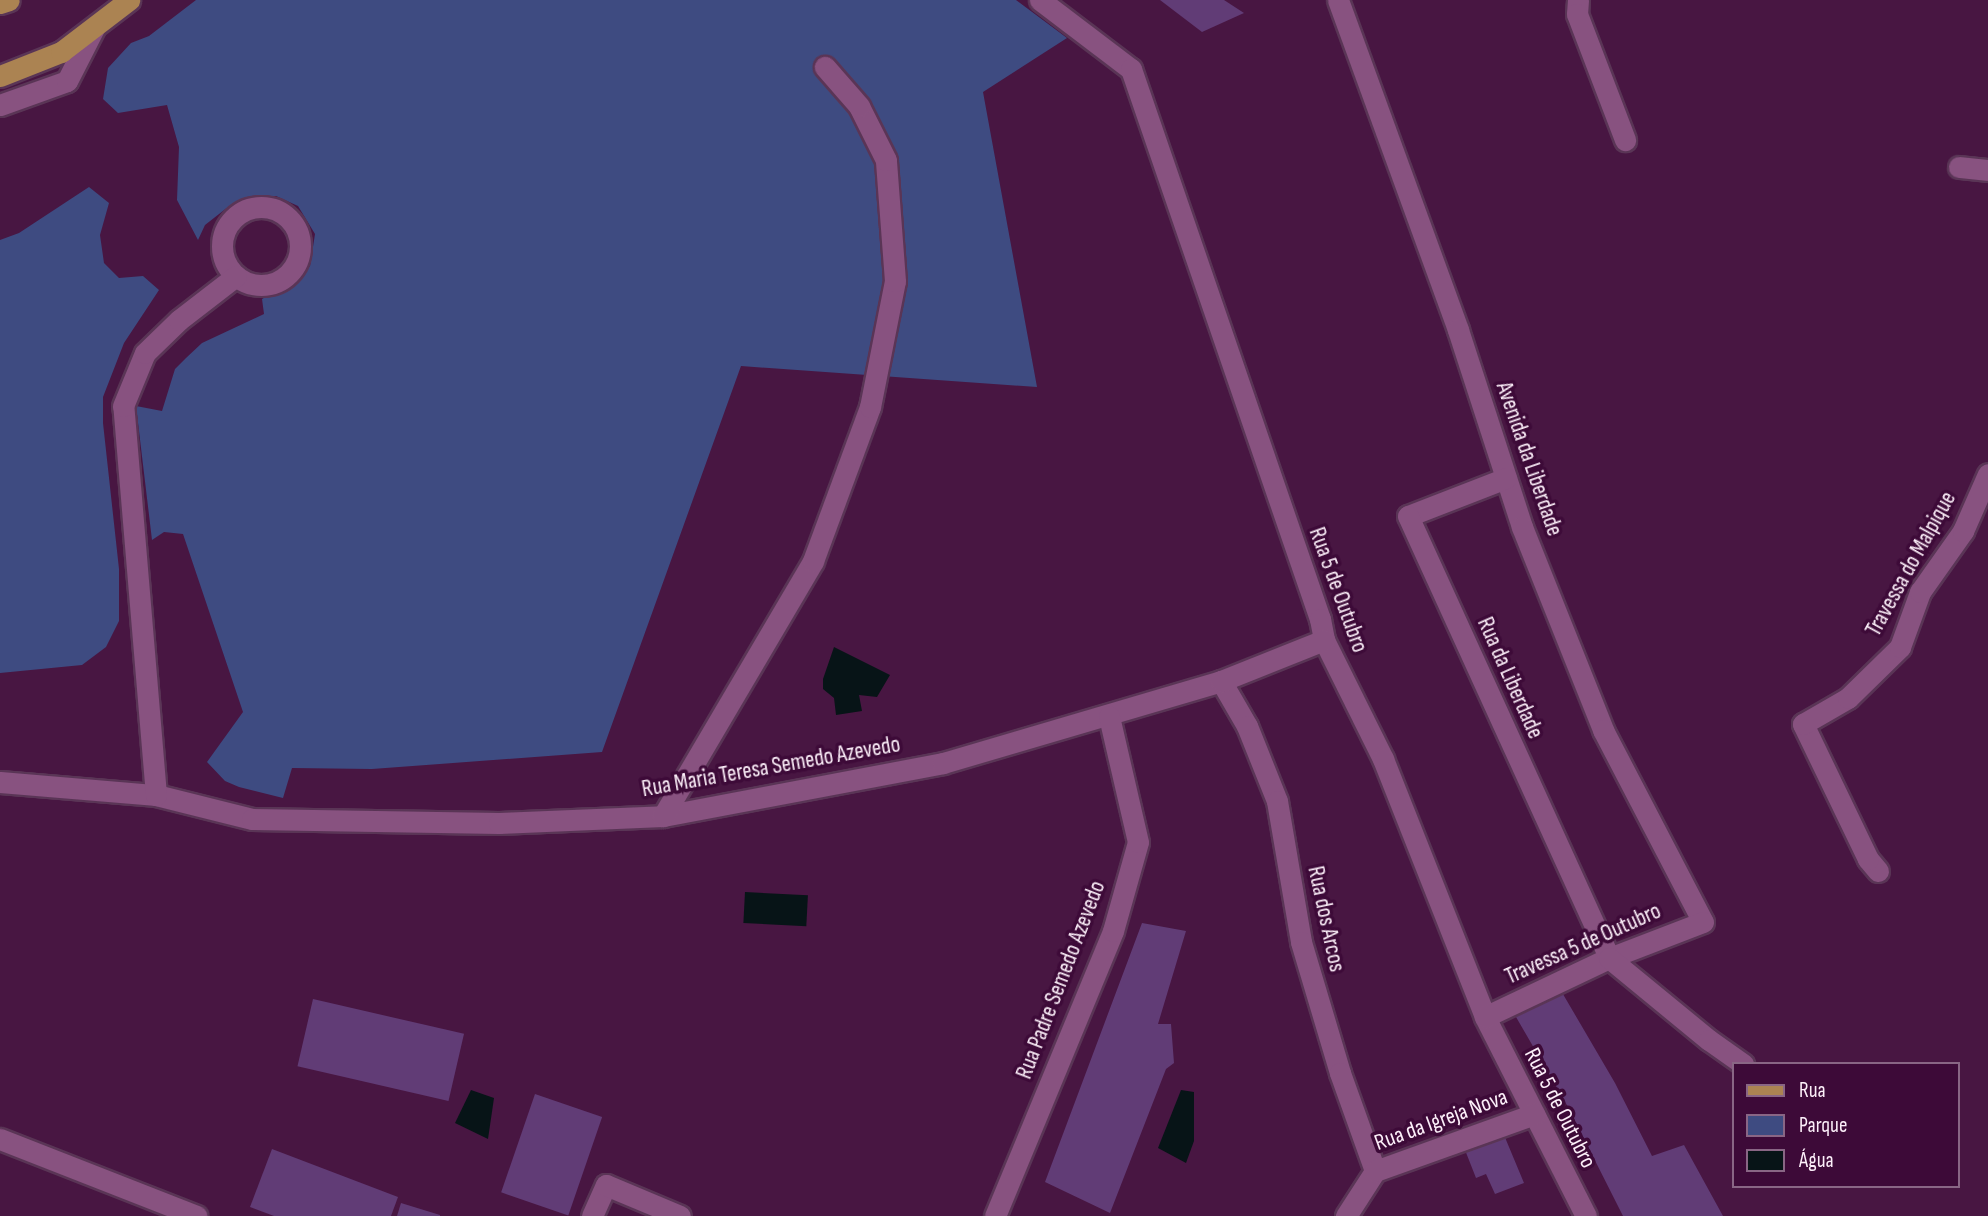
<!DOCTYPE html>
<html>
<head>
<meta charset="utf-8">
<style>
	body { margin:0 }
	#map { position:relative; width:1988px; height:1216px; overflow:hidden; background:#481642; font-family:"Sofia Sans Condensed",sans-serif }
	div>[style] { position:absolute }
	.green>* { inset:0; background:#3e4b81 }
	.water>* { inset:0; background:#071417; transform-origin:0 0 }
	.building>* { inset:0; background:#613c76; transform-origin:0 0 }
	.roads { filter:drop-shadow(2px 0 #5a3556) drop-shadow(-2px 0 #5a3556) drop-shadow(0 2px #5a3556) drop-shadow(0 -2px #5a3556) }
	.minor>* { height:21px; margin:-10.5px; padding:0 10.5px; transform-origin:10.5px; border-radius:10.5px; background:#885280 }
	.minor>.ring { margin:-10.5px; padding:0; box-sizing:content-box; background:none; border:21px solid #885280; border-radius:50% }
	.major>* { height:21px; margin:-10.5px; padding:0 10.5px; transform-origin:10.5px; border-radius:10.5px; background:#ab8352 }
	span { translate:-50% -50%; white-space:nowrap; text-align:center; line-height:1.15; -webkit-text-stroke:7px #3d0a38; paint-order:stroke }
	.street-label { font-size:23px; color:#fceff9 }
	.legend { position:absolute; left:1732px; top:1062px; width:228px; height:126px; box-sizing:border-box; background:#3d0a38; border:2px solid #896685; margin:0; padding:9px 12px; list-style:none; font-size:21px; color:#fceff9 }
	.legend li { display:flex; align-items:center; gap:14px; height:35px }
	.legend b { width:35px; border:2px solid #896685 }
</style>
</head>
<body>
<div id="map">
	<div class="green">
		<i style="clip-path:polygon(196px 0,1016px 0,1067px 38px,983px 92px,1037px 387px,741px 366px,602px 752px,372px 769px,292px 768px,283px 798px,239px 787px,225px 781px,207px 762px,243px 712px,183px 534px,164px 532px,152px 540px,136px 406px,162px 411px,175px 369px,186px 358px,202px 343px,264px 314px,262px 299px,289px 284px,310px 266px,315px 234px,298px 206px,276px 196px,254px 196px,228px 207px,205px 225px,198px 240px,177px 200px,179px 147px,167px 105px,118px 113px,103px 99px,108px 68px,131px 43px,149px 36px)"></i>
		<i style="clip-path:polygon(89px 187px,109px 203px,100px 235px,104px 263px,119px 278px,143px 276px,159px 290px,124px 343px,103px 397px,103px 423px,119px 569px,119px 621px,106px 647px,82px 665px,0 673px,0 240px,19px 233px)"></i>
	</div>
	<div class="water">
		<i style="clip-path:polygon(834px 647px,890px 675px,877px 697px,859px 695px,862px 711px,836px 715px,834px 698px,823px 689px,823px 679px)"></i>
		<i style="left:745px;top:892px;width:63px;height:31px;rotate:3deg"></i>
		<i style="clip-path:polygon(471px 1090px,494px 1098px,488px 1139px,455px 1123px)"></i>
		<i style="clip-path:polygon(1181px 1090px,1194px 1092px,1194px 1141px,1186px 1163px,1158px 1148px)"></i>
	</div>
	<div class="building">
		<i style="clip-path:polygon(1160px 0,1224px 0,1244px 13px,1202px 32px)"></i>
		<i style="clip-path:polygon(1142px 923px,1186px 931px,1158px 1024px,1171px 1024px,1174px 1063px,1166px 1069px,1110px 1213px,1045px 1182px)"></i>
		<i style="clip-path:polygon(1560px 989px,1615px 1083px,1652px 1156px,1684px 1145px,1723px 1216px,1623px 1216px,1568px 1107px,1516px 1017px)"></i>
		<i style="left:313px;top:999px;width:155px;height:69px;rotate:13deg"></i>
		<i style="left:535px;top:1094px;width:71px;height:104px;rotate:19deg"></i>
		<i style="clip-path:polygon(1504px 1135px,1524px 1183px,1495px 1194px,1486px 1174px,1476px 1178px,1465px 1150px)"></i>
		<i style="clip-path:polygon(272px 1149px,398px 1197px,391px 1216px,274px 1216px,250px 1207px)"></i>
		<i style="clip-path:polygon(401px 1203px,440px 1215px,440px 1216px,397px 1216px)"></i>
	</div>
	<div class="roads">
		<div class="minor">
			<i style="left:1040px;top:0;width:114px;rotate:37.2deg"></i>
			<i style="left:1131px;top:69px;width:582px;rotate:71.04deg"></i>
			<i style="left:1320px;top:619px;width:21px;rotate:79deg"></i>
			<i style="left:1324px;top:640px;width:133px;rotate:63.6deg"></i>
			<i style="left:1383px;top:759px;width:277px;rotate:68.4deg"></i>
			<i style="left:1485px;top:1017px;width:223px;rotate:63.1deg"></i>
			<i style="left:1338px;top:0;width:351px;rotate:70deg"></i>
			<i style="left:1458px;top:330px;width:207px;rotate:72deg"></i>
			<i style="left:1522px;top:527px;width:219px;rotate:68.2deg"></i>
			<i style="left:1603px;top:730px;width:216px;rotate:62.5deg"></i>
			<i style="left:1703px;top:922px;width:101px;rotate:159deg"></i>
			<i style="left:1609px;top:958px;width:137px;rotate:154.6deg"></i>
			<i style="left:1578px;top:0;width:14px;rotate:94deg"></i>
			<i style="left:1577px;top:14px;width:135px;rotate:69.1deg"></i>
			<i style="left:0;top:105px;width:71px;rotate:-19.7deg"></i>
			<i style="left:67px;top:81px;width:59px;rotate:-63deg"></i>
			<i style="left:1959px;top:167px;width:29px;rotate:6deg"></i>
			<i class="ring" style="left:222px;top:207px;width:57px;height:57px"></i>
			<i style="left:1506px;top:478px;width:105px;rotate:158.8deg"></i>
			<i style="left:1408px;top:516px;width:486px;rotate:65.5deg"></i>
			<i style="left:1609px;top:958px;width:129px;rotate:39.4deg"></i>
			<i style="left:1709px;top:1040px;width:42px;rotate:35.2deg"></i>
			<i style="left:1221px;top:681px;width:52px;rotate:60deg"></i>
			<i style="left:1247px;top:726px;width:81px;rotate:68.2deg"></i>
			<i style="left:1277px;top:801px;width:143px;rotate:80.3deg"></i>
			<i style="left:1301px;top:942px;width:137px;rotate:73.4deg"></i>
			<i style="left:1340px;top:1073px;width:104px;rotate:70.3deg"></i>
			<i style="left:0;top:782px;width:157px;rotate:4.8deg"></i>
			<i style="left:156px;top:795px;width:99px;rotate:14deg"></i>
			<i style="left:252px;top:819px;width:247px;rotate:0.9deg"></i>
			<i style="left:499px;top:823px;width:164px;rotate:-2.4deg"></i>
			<i style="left:663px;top:816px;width:285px;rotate:-10.7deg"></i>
			<i style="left:943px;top:763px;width:290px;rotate:-16.4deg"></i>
			<i style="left:1221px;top:681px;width:111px;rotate:-21.7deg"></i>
			<i style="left:156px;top:795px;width:390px;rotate:-94.8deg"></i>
			<i style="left:123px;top:406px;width:57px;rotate:-67.5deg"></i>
			<i style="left:145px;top:353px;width:47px;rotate:-44.1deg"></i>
			<i style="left:179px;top:320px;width:72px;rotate:-37.7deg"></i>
			<i style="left:663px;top:816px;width:296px;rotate:-59.5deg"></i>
			<i style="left:813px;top:561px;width:164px;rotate:-69.7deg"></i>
			<i style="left:870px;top:407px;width:128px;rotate:-78.8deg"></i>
			<i style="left:895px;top:281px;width:121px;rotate:-94.3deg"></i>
			<i style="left:886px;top:160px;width:60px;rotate:-116.6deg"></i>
			<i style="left:859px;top:106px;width:52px;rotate:-131.1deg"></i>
			<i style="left:1878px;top:871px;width:16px;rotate:-130deg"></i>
			<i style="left:1868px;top:859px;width:150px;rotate:-115.7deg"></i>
			<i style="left:1803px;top:724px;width:52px;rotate:-30deg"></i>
			<i style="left:1848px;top:698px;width:73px;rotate:-44.4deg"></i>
			<i style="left:1900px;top:647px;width:59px;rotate:-70deg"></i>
			<i style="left:1920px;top:592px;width:75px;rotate:-54.8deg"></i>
			<i style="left:1963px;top:531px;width:62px;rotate:-66.3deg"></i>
			<i style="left:0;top:1139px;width:211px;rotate:21.4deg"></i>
			<i style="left:592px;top:1216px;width:34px;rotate:-66deg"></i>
			<i style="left:606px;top:1185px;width:80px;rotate:22.7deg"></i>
			<i style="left:995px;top:1216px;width:308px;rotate:-67.5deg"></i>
			<i style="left:1113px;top:931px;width:92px;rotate:-74.3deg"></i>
			<i style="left:1138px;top:842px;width:129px;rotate:-103deg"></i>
			<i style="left:1346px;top:1216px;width:54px;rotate:-57.2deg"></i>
			<i style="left:1375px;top:1171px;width:169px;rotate:-19.7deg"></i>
		</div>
		<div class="major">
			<i style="left:0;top:3px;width:9px;rotate:-18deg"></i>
			<i style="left:0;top:76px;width:66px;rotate:-21.5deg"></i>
			<i style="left:61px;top:52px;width:86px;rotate:-37.4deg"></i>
		</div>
	</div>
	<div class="street-label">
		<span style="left:1529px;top:459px;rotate:71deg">Avenida da Liberdade</span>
		<span style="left:1911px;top:564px;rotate:-61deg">Travessa do Malpique</span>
		<span style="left:1338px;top:590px;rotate:70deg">Rua 5 de Outubro</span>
		<span style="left:1510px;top:678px;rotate:66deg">Rua da Liberdade</span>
		<span style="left:771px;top:767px;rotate:-10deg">Rua Maria Teresa Semedo Azevedo</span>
		<span style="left:1326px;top:919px;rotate:78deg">Rua dos Arcos</span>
		<span style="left:1583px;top:944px;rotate:-24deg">Travessa 5 de Outubro</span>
		<span style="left:1061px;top:980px;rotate:-69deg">Rua Padre Semedo Azevedo</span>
		<span style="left:1560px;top:1108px;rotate:63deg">Rua 5 de Outubro</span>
		<span style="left:1441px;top:1120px;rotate:-20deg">Rua da Igreja Nova</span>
	</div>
	<ul class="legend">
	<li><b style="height:9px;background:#ab8352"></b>Rua</li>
	<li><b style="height:19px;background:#3e4b81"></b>Parque</li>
	<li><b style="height:19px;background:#071417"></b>Água</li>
	</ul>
</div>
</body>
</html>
